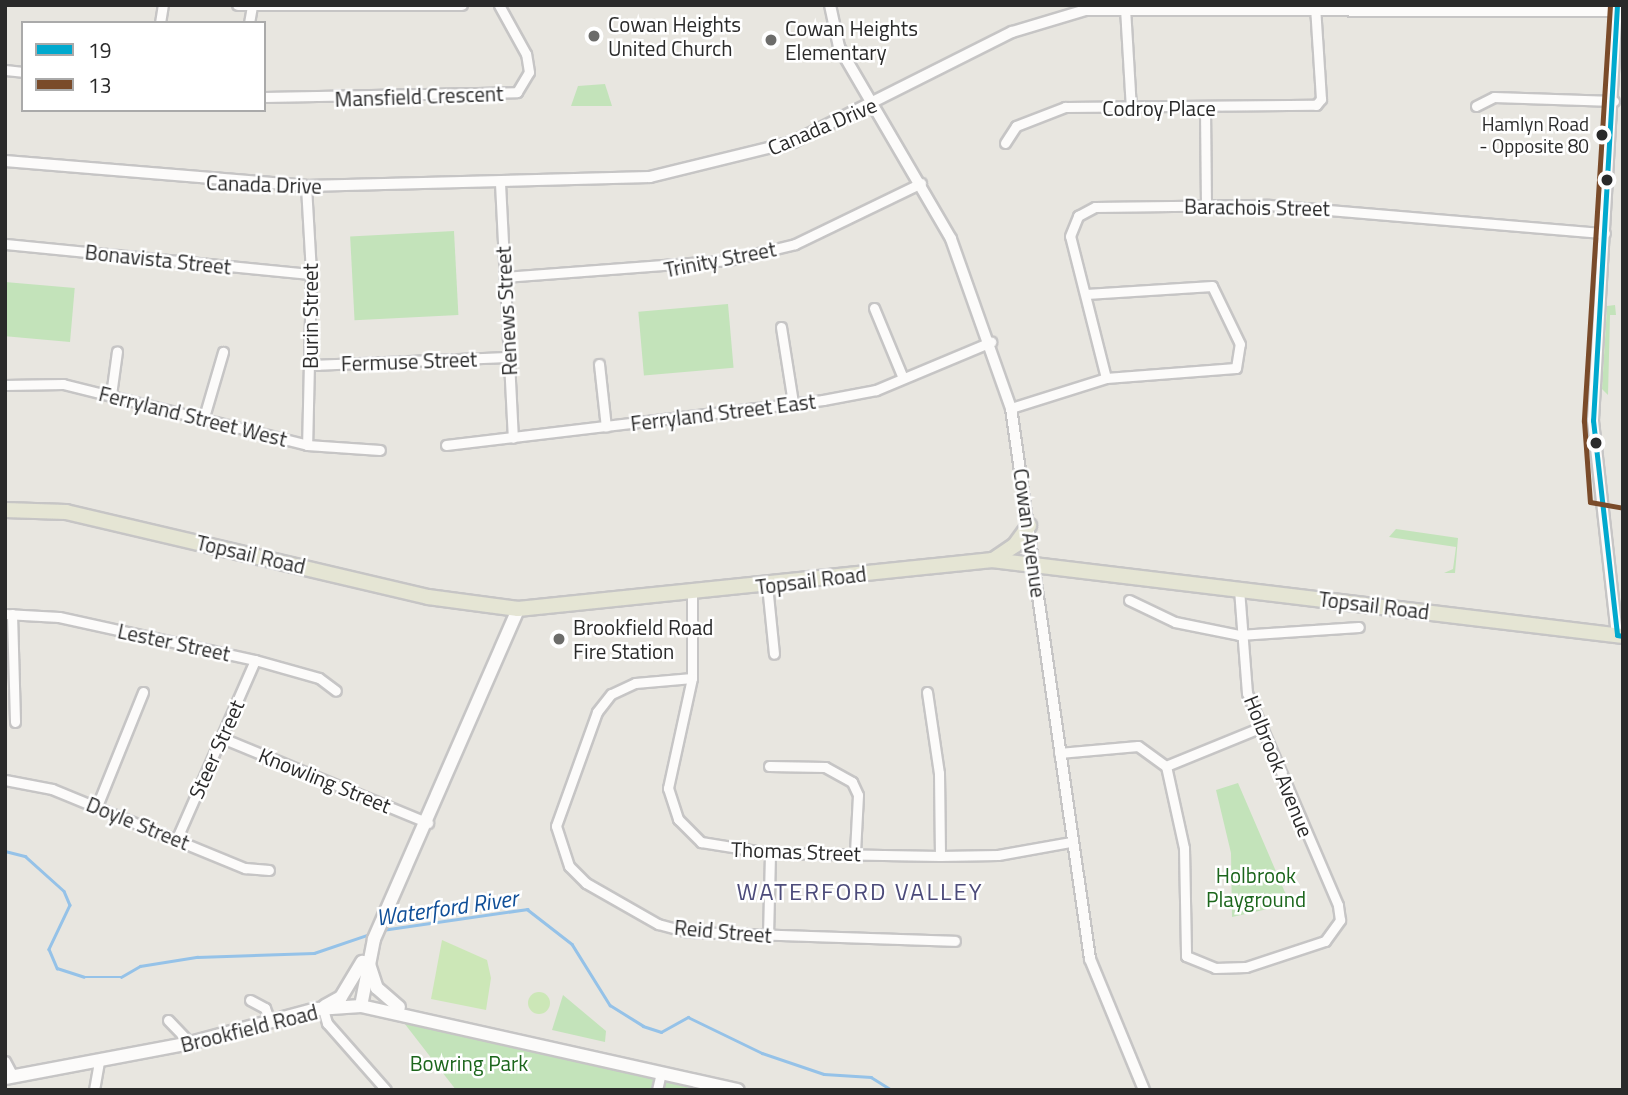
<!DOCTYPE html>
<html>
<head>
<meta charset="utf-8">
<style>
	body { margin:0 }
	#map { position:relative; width:1628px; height:1095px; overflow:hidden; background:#e8e6e0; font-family:"Titillium Web",sans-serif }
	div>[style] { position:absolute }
	.green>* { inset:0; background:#c3e3ba; transform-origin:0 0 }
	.pitch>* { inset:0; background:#cce7b7 }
	.round { border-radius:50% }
	.stream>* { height:2.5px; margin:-1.25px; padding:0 1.25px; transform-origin:1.25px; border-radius:1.25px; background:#95c2e8 }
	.roads { filter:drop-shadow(2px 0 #c6c5c5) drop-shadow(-2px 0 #c6c5c5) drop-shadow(0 2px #c6c5c5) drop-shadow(0 -2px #c6c5c5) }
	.minor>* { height:9px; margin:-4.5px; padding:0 4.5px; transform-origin:4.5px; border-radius:4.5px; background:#fcfbfa }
	.tertiary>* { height:10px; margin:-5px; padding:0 5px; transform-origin:5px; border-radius:5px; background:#fcfbfa }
	.secondary>* { height:12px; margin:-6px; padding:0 6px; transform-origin:6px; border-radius:6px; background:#fcfbfa }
	.primary>* { height:14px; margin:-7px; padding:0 7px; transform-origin:7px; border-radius:7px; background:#e5e5d4 }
	.bus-1>* { height:5px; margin:-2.5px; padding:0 2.5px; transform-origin:2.5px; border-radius:2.5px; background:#00a9ce }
	.bus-2>* { height:5px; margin:-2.5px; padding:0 2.5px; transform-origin:2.5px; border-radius:2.5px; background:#7a4b2a }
	.dots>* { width:19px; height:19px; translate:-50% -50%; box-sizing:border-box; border:4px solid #fff; border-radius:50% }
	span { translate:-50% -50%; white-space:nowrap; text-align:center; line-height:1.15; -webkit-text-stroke:5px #fff; paint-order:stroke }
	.bus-label { font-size:19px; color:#2a2a2a }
	.right { translate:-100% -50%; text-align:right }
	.poi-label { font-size:21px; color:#2a2a2a }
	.left { translate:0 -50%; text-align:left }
	.street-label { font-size:21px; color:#2a2a2a }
	.park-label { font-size:21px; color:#1c661c }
	.water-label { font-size:23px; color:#104f98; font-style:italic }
	.quarter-label { font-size:24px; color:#4c4b7a; letter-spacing:2px }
	.frame { position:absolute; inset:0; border:7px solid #2a2a2a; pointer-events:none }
	.legend { position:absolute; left:21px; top:21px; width:245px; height:91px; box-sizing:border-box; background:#fff; border:2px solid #aaa; margin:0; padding:9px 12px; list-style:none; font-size:21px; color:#2a2a2a }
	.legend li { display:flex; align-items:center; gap:14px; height:35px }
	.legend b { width:35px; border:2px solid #aaa }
</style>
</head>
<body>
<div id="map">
	<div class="green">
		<i style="clip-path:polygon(605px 84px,612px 106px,571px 106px,578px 86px)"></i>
		<i style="left:454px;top:231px;width:84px;height:104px;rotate:87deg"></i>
		<i style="left:5px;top:282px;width:70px;height:54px;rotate:5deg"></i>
		<i style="left:728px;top:304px;width:64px;height:90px;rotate:85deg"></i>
		<i style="clip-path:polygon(1615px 305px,1616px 315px,1610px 315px,1608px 395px,1602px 389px,1607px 306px)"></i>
		<i style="clip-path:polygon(1396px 529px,1458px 538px,1455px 573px,1444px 573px,1453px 569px,1456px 547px,1389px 537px)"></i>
		<i style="clip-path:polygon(1238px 783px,1290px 904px,1232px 917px,1231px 853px,1216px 790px)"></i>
		<i style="clip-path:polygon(563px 995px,606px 1031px,605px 1042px,552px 1030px)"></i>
		<i style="clip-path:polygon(401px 1019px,699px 1090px,456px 1090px)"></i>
	</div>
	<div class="pitch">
		<i style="clip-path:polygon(442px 940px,487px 960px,491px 978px,486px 1010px,431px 999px)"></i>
		<i class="round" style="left:528px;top:992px;width:22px;height:22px"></i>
	</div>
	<div class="stream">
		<i style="left:5px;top:851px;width:21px;rotate:14deg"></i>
		<i style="left:25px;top:856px;width:52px;rotate:41.9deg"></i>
		<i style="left:64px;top:891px;width:15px;rotate:67deg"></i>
		<i style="left:70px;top:905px;width:49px;rotate:115.5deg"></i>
		<i style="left:49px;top:949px;width:21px;rotate:67deg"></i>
		<i style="left:57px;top:968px;width:28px;rotate:18deg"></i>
		<i style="left:84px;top:977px;width:37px"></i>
		<i style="left:121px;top:977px;width:22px;rotate:-30deg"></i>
		<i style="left:140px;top:966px;width:58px;rotate:-9deg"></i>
		<i style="left:197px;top:957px;width:117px;rotate:-2deg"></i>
		<i style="left:314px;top:953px;width:62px;rotate:-18.7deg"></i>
		<i style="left:382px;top:930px;width:147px;rotate:-8.2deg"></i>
		<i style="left:527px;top:909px;width:57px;rotate:37.9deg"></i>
		<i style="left:572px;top:944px;width:72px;rotate:58.1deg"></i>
		<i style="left:610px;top:1005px;width:39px;rotate:32deg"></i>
		<i style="left:643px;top:1026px;width:19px;rotate:18deg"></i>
		<i style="left:661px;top:1032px;width:31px;rotate:-29deg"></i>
		<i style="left:688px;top:1017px;width:82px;rotate:25.9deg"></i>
		<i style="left:762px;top:1053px;width:65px;rotate:18.7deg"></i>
		<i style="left:824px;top:1074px;width:47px;rotate:3.7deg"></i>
		<i style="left:871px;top:1077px;width:25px;rotate:32deg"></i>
	</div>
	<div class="roads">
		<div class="minor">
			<i style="left:1125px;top:8px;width:101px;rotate:86.6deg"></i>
			<i style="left:160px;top:23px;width:18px;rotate:-81deg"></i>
			<i style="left:249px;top:23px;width:17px;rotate:-80deg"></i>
			<i style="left:5px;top:70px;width:18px;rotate:6deg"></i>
			<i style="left:264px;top:97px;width:253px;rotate:-1.1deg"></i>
			<i style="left:517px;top:92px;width:23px;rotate:-59deg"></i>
			<i style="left:529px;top:72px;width:18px;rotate:-99deg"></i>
			<i style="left:526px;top:54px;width:56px;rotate:-118.9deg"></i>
			<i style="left:1476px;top:106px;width:20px;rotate:-27deg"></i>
			<i style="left:1494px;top:97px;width:120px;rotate:1.9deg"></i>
			<i style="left:1205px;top:110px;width:95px;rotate:89.4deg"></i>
			<i style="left:1005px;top:143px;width:20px;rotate:-57deg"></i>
			<i style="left:1016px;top:126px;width:53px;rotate:-21.2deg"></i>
			<i style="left:1065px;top:107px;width:251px;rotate:-0.5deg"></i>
			<i style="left:1316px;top:105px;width:8px;rotate:-50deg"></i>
			<i style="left:1321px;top:99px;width:92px;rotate:-93.7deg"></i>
			<i style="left:500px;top:183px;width:255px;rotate:87.1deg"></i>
			<i style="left:306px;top:186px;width:88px;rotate:86.7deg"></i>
			<i style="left:311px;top:274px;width:171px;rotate:91.3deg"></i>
			<i style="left:5px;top:244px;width:307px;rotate:5.6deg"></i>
			<i style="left:504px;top:277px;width:226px;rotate:-4.3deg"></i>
			<i style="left:729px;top:260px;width:68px;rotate:-13.6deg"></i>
			<i style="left:795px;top:244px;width:140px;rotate:-25.8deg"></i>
			<i style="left:874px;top:308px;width:76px;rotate:67.5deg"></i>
			<i style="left:781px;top:327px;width:77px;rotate:81deg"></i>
			<i style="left:599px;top:364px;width:63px;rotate:83.7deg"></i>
			<i style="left:310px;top:365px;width:199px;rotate:-2.3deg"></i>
			<i style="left:1106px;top:378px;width:146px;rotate:-104.2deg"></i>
			<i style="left:1070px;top:236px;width:22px;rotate:-68deg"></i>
			<i style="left:1078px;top:216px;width:19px;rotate:-28deg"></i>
			<i style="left:1095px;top:207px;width:174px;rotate:-0.7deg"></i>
			<i style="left:1269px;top:205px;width:337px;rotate:4.8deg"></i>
			<i style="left:5px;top:385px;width:58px;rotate:-1deg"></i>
			<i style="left:63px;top:384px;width:252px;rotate:14deg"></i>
			<i style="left:307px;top:445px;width:73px;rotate:3.9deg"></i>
			<i style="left:111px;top:395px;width:44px;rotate:-82.2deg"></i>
			<i style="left:1011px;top:408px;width:100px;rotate:-17.5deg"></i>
			<i style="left:1106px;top:378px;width:130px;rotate:-4.4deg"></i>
			<i style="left:1236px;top:368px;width:24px;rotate:-81deg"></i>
			<i style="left:1240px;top:344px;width:64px;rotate:-115.8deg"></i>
			<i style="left:1212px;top:286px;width:126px;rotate:176.4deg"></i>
			<i style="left:204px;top:417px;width:68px;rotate:-73.7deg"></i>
			<i style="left:446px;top:445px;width:380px;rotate:-6.8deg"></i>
			<i style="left:823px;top:400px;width:54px;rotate:-10.7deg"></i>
			<i style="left:876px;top:390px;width:125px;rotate:-22.7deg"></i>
			<i style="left:767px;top:585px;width:69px;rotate:84.2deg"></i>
			<i style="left:692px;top:593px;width:85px;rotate:90deg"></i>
			<i style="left:692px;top:678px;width:113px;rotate:102.3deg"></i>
			<i style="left:668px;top:788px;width:33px;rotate:72deg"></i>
			<i style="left:678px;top:819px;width:33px;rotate:45deg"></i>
			<i style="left:701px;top:842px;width:70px;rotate:9.1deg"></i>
			<i style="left:770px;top:853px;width:170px;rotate:1deg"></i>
			<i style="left:940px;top:856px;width:58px;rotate:-1deg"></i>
			<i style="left:998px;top:855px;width:73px;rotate:-10.2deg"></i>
			<i style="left:1129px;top:600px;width:51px;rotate:25.6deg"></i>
			<i style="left:1175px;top:622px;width:65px;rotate:11.5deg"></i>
			<i style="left:1239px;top:635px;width:120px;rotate:-3.8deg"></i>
			<i style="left:5px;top:614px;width:54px;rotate:3.2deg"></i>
			<i style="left:59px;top:617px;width:201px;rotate:12.4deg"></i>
			<i style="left:255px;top:660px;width:66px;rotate:15.7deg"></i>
			<i style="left:319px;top:678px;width:21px;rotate:37deg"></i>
			<i style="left:12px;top:614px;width:108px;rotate:88.4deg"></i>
			<i style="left:692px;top:678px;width:57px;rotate:175deg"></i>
			<i style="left:635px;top:683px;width:26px;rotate:155deg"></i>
			<i style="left:611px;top:694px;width:23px;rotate:128deg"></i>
			<i style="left:597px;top:712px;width:121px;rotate:109.8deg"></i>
			<i style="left:556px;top:826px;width:42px;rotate:72deg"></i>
			<i style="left:569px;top:866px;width:24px;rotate:45deg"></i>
			<i style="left:586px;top:883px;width:83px;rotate:29.7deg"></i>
			<i style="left:658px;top:924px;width:31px;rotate:15deg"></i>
			<i style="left:688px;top:932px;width:267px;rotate:1.9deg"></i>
			<i style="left:927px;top:692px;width:82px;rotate:81.6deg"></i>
			<i style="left:939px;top:773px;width:83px;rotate:89.3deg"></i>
			<i style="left:222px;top:738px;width:223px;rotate:22.4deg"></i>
			<i style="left:1059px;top:753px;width:79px;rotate:-5.1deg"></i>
			<i style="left:1138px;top:746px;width:34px;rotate:36deg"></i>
			<i style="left:1166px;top:766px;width:84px;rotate:77.6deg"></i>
			<i style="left:1184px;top:848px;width:108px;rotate:88.9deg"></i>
			<i style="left:1186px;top:956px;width:31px;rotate:22deg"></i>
			<i style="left:1215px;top:968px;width:31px;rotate:-2deg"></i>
			<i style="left:1246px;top:967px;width:83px;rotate:-18.2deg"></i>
			<i style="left:1325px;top:941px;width:26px;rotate:-54deg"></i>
			<i style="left:1340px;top:920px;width:15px;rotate:-98deg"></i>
			<i style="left:1338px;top:905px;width:231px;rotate:-113.2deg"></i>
			<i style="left:1247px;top:693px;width:103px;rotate:-94.4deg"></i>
			<i style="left:769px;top:766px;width:56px;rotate:1deg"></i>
			<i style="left:825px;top:767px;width:31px;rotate:29deg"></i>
			<i style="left:852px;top:782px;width:14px;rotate:65deg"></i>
			<i style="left:858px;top:795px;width:58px;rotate:93deg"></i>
			<i style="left:1166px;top:766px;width:100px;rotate:-22.2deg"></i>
			<i style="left:5px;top:780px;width:48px;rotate:10.8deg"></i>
			<i style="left:52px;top:789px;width:209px;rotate:22.3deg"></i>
			<i style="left:245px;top:868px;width:24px;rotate:5deg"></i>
			<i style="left:97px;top:806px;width:123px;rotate:-68deg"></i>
			<i style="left:177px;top:838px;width:194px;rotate:-66.3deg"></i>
			<i style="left:768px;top:936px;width:83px;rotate:-88.6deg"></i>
			<i style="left:250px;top:1000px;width:17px;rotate:28deg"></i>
			<i style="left:265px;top:1008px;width:15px;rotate:70deg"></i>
			<i style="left:323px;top:1009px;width:15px;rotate:74deg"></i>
			<i style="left:327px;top:1023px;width:89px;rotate:48.6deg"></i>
			<i style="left:168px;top:1020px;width:32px;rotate:46deg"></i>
			<i style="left:5px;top:1061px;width:17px;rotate:62deg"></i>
			<i style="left:94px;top:1090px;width:28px;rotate:-80deg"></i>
			<i style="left:657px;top:1090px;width:18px;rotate:-77deg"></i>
		</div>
		<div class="tertiary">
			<i style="left:238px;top:5px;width:224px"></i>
			<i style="left:830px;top:5px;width:43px;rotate:77.9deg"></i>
			<i style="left:839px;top:47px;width:222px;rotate:59.7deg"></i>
			<i style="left:951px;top:239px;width:179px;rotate:70.5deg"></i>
			<i style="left:1011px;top:408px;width:557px;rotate:81.84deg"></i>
			<i style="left:1090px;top:959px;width:142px;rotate:67.6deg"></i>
			<i style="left:5px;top:161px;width:302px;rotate:4.7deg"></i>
			<i style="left:306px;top:186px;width:344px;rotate:-1.5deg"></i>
			<i style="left:650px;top:177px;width:147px;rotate:-13.8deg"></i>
			<i style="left:793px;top:142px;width:245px;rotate:-26.7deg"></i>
			<i style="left:1012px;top:32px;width:77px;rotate:-16.6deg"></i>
			<i style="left:1086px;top:10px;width:537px;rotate:0.11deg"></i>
			<i style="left:1617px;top:635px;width:216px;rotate:-96.4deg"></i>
			<i style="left:1593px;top:420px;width:416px;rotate:-86.7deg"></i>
		</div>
		<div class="secondary">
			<i style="left:368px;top:961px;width:28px;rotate:72deg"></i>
			<i style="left:377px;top:988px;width:29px;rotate:41deg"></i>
			<i style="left:325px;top:1006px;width:18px;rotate:-29deg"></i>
			<i style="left:341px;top:997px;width:41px;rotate:-59deg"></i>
			<i style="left:361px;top:1006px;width:68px;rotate:-79deg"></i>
			<i style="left:374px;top:939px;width:360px;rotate:-66.4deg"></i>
			<i style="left:5px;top:1078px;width:188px;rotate:-10.7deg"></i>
			<i style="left:190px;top:1043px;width:131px;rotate:-15deg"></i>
			<i style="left:317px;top:1009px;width:44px;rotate:-3.9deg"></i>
			<i style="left:361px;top:1006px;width:386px;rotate:12.6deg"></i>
		</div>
		<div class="primary">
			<i style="left:5px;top:510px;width:61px;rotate:1.9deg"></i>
			<i style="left:66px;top:512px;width:372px;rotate:13.2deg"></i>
			<i style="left:428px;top:597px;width:91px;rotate:7.6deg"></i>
			<i style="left:518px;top:609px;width:477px;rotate:-5.9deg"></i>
			<i style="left:992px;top:560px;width:636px;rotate:6.87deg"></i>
			<i style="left:993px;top:560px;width:27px;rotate:-34deg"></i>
			<i style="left:1015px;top:545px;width:24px;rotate:-54deg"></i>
		</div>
	</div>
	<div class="bus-1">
		<i style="left:1617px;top:5px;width:416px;rotate:93.3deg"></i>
		<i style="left:1593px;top:420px;width:216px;rotate:83.6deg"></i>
		<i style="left:1617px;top:635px;width:6px;rotate:9deg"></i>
	</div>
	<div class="bus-2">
		<i style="left:1610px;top:5px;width:417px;rotate:93.6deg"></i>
		<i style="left:1584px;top:421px;width:81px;rotate:85.8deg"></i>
		<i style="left:1590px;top:502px;width:34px;rotate:10deg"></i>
	</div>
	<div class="dots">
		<i style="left:594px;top:36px;background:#6c6c6a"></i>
		<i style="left:771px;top:40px;background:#6c6c6a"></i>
		<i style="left:1602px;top:135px;background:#2a2a2a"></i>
		<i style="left:1607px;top:180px;background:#2a2a2a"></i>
		<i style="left:1596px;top:443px;background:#2a2a2a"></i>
		<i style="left:559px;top:639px;background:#6c6c6a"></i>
	</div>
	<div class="bus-label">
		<span class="right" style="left:1589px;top:135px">Hamlyn Road<br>- Opposite 80</span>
	</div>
	<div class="poi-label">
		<span class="left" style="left:608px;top:36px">Cowan Heights<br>United Church</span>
		<span class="left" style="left:785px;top:40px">Cowan Heights<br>Elementary</span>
		<span class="left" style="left:573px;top:639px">Brookfield Road<br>Fire Station</span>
	</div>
	<div class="street-label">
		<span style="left:419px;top:96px;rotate:-2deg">Mansfield Crescent</span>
		<span style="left:1159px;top:108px">Codroy Place</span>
		<span style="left:822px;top:126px;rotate:-23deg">Canada Drive</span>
		<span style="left:264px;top:184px;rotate:2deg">Canada Drive</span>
		<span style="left:1257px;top:207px;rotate:1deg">Barachois Street</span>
		<span style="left:158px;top:259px;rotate:6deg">Bonavista Street</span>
		<span style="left:720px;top:259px;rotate:-11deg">Trinity Street</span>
		<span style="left:506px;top:311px;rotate:-93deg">Renews Street</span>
		<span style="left:310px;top:316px;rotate:-90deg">Burin Street</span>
		<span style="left:409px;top:361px;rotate:-2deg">Fermuse Street</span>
		<span style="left:723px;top:412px;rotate:-7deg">Ferryland Street East</span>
		<span style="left:193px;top:416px;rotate:14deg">Ferryland Street West</span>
		<span style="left:1030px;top:533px;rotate:82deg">Cowan Avenue</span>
		<span style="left:251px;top:554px;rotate:13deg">Topsail Road</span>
		<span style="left:811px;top:580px;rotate:-7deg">Topsail Road</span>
		<span style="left:1374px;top:605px;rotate:7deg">Topsail Road</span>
		<span style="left:174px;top:642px;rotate:12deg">Lester Street</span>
		<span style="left:216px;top:749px;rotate:-66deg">Steer Street</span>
		<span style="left:1279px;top:766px;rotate:68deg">Holbrook Avenue</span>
		<span style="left:325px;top:780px;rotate:22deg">Knowling Street</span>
		<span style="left:138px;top:823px;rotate:22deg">Doyle Street</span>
		<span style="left:796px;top:851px;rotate:2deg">Thomas Street</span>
		<span style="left:723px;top:931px;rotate:5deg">Reid Street</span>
		<span style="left:249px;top:1028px;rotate:-14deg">Brookfield Road</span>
	</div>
	<div class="park-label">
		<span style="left:1256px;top:887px">Holbrook<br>Playground</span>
		<span style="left:469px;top:1063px">Bowring Park</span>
	</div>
	<div class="water-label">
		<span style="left:447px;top:908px;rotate:-8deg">Waterford River</span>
	</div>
	<div class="quarter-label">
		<span style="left:860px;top:892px">WATERFORD VALLEY</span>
	</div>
	<div class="frame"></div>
	<ul class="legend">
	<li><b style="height:9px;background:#00a9ce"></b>19</li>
	<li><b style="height:9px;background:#7a4b2a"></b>13</li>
	</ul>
</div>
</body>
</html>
